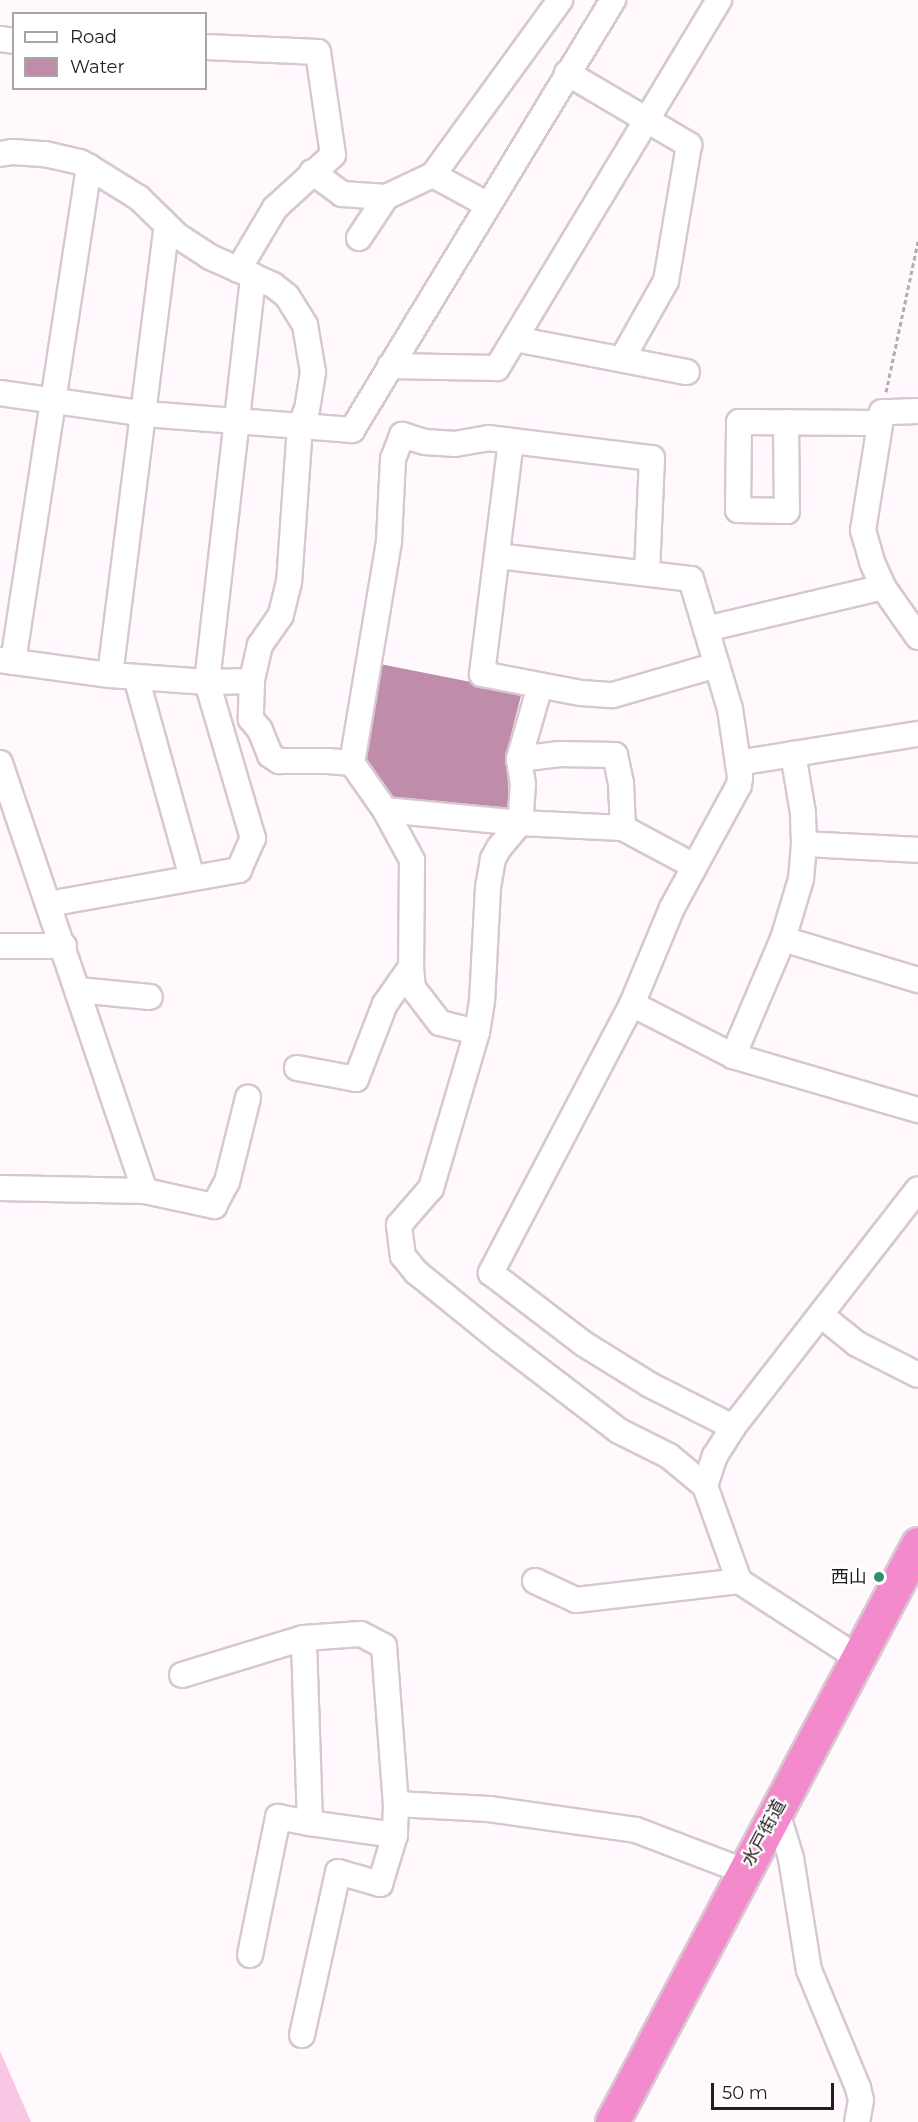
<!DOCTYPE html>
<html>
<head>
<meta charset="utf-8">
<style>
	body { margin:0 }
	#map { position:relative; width:918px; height:2122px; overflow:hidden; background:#fff8fc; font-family:Montserrat,"Noto Sans JP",sans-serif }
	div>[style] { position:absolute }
	.green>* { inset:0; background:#f9c7e4 }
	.water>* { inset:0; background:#bf8caa }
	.path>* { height:3px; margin-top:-1.5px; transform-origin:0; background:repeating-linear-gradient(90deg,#b3adb1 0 4.5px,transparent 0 7.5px) }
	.roads { filter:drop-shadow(2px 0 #d8c7d1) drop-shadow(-2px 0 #d8c7d1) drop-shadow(0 2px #d8c7d1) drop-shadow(0 -2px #d8c7d1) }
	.minor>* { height:24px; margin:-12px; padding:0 12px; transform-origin:12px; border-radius:12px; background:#fff }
	.highway>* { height:33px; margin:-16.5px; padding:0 16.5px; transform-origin:16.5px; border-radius:16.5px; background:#f28acb }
	.dots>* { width:16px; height:16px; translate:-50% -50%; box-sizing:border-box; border:3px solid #fff; border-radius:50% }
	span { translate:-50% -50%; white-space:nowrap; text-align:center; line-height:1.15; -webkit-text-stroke:4.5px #fff; paint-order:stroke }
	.poi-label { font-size:18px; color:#231d21 }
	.right { translate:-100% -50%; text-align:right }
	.street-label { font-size:18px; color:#231d21 }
	.legend { position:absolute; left:12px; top:12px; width:195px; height:78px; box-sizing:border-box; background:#fff; border:2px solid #a7a5a6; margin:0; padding:8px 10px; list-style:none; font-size:18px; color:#231d21 }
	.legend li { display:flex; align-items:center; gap:12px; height:30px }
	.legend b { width:30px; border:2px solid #a7a5a6 }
	.scale { position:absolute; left:711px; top:2083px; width:123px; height:27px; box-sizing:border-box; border:3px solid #231d21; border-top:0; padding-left:8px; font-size:18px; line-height:21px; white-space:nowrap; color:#231d21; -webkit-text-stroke:4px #fff; paint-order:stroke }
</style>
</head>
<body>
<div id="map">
	<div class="green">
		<i style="clip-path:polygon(0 2051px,31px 2122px,0 2122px)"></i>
	</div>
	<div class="water">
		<i style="clip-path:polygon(380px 664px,522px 692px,506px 754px,510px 814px,389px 802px,361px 763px)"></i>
	</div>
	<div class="path">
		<i style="left:886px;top:392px;width:154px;rotate:-78deg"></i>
	</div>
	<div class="roads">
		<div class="minor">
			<i style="left:0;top:39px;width:14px;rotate:8deg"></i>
			<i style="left:206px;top:47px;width:112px;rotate:2.6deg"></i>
			<i style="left:318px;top:52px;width:104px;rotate:81.7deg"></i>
			<i style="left:333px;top:155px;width:79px;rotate:137.6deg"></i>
			<i style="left:275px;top:208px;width:72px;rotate:120.8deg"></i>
			<i style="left:567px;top:73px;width:142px;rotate:30.5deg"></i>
			<i style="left:689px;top:145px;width:138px;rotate:99.6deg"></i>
			<i style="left:666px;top:281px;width:90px;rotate:119.4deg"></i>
			<i style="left:0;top:154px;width:13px;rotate:-9deg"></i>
			<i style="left:13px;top:152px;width:32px;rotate:4deg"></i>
			<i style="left:45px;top:154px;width:36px;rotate:13deg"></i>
			<i style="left:80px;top:162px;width:10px;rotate:29deg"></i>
			<i style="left:89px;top:167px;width:59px;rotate:31.8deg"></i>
			<i style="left:139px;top:198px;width:54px;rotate:44.3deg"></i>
			<i style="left:178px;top:236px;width:38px;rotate:33deg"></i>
			<i style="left:210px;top:257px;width:69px;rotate:24deg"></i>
			<i style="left:273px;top:285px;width:18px;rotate:38deg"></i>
			<i style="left:287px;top:296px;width:34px;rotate:58deg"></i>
			<i style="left:305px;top:325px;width:48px;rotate:80.3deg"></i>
			<i style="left:313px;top:372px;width:37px;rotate:99deg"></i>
			<i style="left:307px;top:409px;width:18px;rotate:112deg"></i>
			<i style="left:300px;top:426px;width:156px;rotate:94deg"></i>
			<i style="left:289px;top:582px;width:34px;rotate:104deg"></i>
			<i style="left:281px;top:615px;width:37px;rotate:125deg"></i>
			<i style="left:260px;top:645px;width:37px;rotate:103deg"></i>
			<i style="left:252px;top:681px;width:38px;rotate:92deg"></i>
			<i style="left:251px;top:719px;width:14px;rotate:51deg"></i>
			<i style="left:260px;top:730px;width:27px;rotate:68deg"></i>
			<i style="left:270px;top:755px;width:11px;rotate:34deg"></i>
			<i style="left:279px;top:761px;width:49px"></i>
			<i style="left:328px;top:761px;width:24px;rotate:5deg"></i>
			<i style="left:352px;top:763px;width:57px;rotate:54.9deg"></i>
			<i style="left:385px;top:810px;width:57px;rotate:61.6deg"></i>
			<i style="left:412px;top:860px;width:107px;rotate:90.5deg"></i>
			<i style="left:411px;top:967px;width:21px;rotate:85deg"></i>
			<i style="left:413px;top:988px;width:44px;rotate:52.4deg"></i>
			<i style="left:440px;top:1023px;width:38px;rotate:14deg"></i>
			<i style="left:312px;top:172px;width:37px;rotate:36deg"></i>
			<i style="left:342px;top:194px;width:44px;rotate:3.9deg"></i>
			<i style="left:386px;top:197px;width:52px;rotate:-25.1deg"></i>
			<i style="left:433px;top:175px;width:63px;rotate:28.6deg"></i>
			<i style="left:433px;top:175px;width:216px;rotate:-54deg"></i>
			<i style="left:359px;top:238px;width:49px;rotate:-56.6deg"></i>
			<i style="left:515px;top:339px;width:175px;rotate:10.9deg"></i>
			<i style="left:390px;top:366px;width:107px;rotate:1.1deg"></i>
			<i style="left:497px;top:368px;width:430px;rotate:-58.9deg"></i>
			<i style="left:0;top:393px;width:147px;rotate:8.2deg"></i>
			<i style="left:145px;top:414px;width:208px;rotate:4.4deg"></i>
			<i style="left:352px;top:430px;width:503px;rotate:-58.74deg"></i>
			<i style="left:918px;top:411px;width:36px;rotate:178deg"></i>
			<i style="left:882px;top:412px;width:120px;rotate:99.1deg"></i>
			<i style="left:863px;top:530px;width:33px;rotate:74deg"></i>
			<i style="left:872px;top:562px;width:27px;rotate:66deg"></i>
			<i style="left:883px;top:587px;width:61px;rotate:55deg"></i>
			<i style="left:786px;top:422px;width:89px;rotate:89.4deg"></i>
			<i style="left:787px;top:511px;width:49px;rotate:-178.8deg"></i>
			<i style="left:738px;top:510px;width:88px;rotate:-89.3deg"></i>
			<i style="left:739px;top:422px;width:141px;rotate:0.4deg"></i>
			<i style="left:511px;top:441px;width:235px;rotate:97.1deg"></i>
			<i style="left:482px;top:674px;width:101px;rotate:10.9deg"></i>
			<i style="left:581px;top:693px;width:32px;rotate:4deg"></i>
			<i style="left:613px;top:695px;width:108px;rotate:-16.1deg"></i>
			<i style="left:498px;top:556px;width:194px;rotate:6.8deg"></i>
			<i style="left:691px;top:579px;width:136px;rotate:73.3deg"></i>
			<i style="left:730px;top:709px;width:69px;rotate:81.6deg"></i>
			<i style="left:740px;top:777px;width:8px;rotate:97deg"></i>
			<i style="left:739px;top:785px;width:140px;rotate:118.6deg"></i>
			<i style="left:672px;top:908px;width:104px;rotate:112.6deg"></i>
			<i style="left:632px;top:1004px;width:304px;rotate:117.7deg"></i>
			<i style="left:491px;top:1273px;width:117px;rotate:37.4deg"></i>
			<i style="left:584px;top:1344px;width:78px;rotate:31.8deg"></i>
			<i style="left:650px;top:1385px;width:93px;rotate:26.8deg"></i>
			<i style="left:706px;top:629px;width:182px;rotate:-13.3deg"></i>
			<i style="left:0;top:660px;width:111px;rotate:7.8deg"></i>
			<i style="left:110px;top:675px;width:97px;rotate:4.1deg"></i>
			<i style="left:207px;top:682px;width:163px;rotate:73.6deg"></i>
			<i style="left:253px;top:838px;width:35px;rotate:114deg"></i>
			<i style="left:239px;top:870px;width:193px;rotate:169.9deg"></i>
			<i style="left:13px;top:662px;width:501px;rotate:-81.27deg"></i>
			<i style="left:110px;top:675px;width:453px;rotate:-82.8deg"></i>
			<i style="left:136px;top:677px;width:208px;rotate:74.4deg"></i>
			<i style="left:252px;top:681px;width:45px;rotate:178.7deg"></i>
			<i style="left:207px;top:682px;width:409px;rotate:-83.5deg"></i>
			<i style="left:540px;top:686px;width:76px;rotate:106deg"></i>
			<i style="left:519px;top:759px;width:25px;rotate:81deg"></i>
			<i style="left:523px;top:784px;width:39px;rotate:94deg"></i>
			<i style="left:520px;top:823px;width:33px;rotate:130deg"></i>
			<i style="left:499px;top:848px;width:13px;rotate:119deg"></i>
			<i style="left:493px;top:859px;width:29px;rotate:100deg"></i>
			<i style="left:488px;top:888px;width:113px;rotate:93deg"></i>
			<i style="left:482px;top:1001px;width:31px;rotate:99deg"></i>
			<i style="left:477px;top:1032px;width:163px;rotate:106.4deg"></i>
			<i style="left:431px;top:1188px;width:49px;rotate:130.9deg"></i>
			<i style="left:399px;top:1225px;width:31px;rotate:83deg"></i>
			<i style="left:403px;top:1256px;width:21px;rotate:51deg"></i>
			<i style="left:416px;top:1272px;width:108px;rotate:39deg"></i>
			<i style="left:500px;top:1340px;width:150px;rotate:37.4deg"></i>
			<i style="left:619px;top:1431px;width:56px;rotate:26.6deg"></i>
			<i style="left:669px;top:1456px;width:47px;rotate:39.8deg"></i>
			<i style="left:705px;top:1486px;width:101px;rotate:70.3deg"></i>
			<i style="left:739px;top:1581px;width:142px;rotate:32.9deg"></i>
			<i style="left:519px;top:759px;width:39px;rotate:-7deg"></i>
			<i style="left:558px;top:754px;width:57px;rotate:1deg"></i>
			<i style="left:615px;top:755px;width:29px;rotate:78deg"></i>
			<i style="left:621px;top:783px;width:45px;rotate:87.5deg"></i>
			<i style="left:0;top:763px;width:452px;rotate:71.3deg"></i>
			<i style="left:352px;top:763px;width:225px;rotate:-80.5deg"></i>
			<i style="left:389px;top:541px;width:82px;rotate:-87.2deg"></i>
			<i style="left:393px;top:459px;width:26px;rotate:-69deg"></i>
			<i style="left:402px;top:435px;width:24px;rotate:17deg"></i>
			<i style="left:425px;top:442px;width:30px;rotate:4deg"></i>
			<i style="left:455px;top:444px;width:34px;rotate:-10deg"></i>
			<i style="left:488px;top:438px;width:165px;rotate:7deg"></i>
			<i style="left:652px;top:458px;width:115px;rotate:92.5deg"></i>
			<i style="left:738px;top:763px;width:182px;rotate:-9.2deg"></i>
			<i style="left:385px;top:810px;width:136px;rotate:5.5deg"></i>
			<i style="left:520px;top:823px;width:103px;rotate:2.8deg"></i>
			<i style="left:623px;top:828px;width:81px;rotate:28.2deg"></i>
			<i style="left:804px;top:844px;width:114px;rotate:3deg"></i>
			<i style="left:783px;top:939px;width:141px;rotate:16.9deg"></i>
			<i style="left:0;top:946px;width:64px"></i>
			<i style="left:78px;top:990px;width:72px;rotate:5.6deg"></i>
			<i style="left:632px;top:1004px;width:114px;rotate:27.2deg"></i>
			<i style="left:733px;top:1056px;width:193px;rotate:16.3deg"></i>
			<i style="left:733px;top:1056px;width:127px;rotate:-66.9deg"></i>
			<i style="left:783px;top:939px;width:63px;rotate:-73.3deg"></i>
			<i style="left:801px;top:879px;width:35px;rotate:-85deg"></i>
			<i style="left:804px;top:844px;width:31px;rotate:-92deg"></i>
			<i style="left:803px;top:813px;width:60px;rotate:-99.6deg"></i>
			<i style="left:297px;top:1068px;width:60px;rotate:10.6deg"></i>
			<i style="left:356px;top:1079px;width:80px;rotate:-68.9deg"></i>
			<i style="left:385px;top:1004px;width:45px;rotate:-54.9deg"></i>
			<i style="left:0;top:1188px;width:145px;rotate:1.2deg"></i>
			<i style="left:145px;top:1191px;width:71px;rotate:12.3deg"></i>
			<i style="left:214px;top:1206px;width:27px;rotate:-62deg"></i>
			<i style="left:227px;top:1182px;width:87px;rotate:-76deg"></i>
			<i style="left:821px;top:1315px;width:46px;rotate:38.9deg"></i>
			<i style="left:857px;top:1344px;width:68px;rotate:26.9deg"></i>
			<i style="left:705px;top:1486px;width:32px;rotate:-72deg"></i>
			<i style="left:715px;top:1456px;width:34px;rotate:-58deg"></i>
			<i style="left:733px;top:1427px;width:301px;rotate:-52.1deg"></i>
			<i style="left:535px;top:1581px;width:45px;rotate:24.9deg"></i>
			<i style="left:576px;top:1600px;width:164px;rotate:-6.6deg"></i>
			<i style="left:182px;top:1675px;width:127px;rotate:-16.9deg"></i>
			<i style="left:304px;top:1638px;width:57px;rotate:-4deg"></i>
			<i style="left:361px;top:1634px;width:26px;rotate:28deg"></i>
			<i style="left:384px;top:1646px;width:158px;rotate:85.7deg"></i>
			<i style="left:396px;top:1804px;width:31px;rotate:92deg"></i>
			<i style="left:395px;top:1835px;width:86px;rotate:-172deg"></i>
			<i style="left:310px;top:1823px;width:185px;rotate:-91.9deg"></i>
			<i style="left:396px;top:1804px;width:93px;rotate:3.1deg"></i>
			<i style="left:489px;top:1809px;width:148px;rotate:8.1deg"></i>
			<i style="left:636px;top:1830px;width:116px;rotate:20.8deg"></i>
			<i style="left:776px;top:1809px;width:51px;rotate:73deg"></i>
			<i style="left:791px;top:1858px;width:113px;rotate:80.9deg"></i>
			<i style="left:809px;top:1970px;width:128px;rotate:67.4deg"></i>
			<i style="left:858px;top:2088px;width:12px;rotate:76deg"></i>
			<i style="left:861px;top:2100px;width:22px;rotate:100deg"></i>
			<i style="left:250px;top:1955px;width:141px;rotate:-78.5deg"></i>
			<i style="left:278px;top:1817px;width:33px;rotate:11deg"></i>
			<i style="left:302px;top:2035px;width:167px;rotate:-77.5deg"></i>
			<i style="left:338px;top:1872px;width:44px;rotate:15.9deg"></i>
			<i style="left:380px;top:1884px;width:51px;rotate:-73deg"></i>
		</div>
		<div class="highway">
			<i style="left:612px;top:2122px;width:654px;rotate:-62.1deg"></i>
		</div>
	</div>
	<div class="dots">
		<i style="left:879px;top:1577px;background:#309069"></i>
	</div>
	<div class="poi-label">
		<span class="right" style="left:867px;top:1577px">西山</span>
	</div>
	<div class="street-label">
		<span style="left:764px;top:1833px;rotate:-62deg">水戸街道</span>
	</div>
	<ul class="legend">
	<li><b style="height:8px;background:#fff"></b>Road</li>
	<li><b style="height:16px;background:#bf8caa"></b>Water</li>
	</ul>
	<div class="scale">50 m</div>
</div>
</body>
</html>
